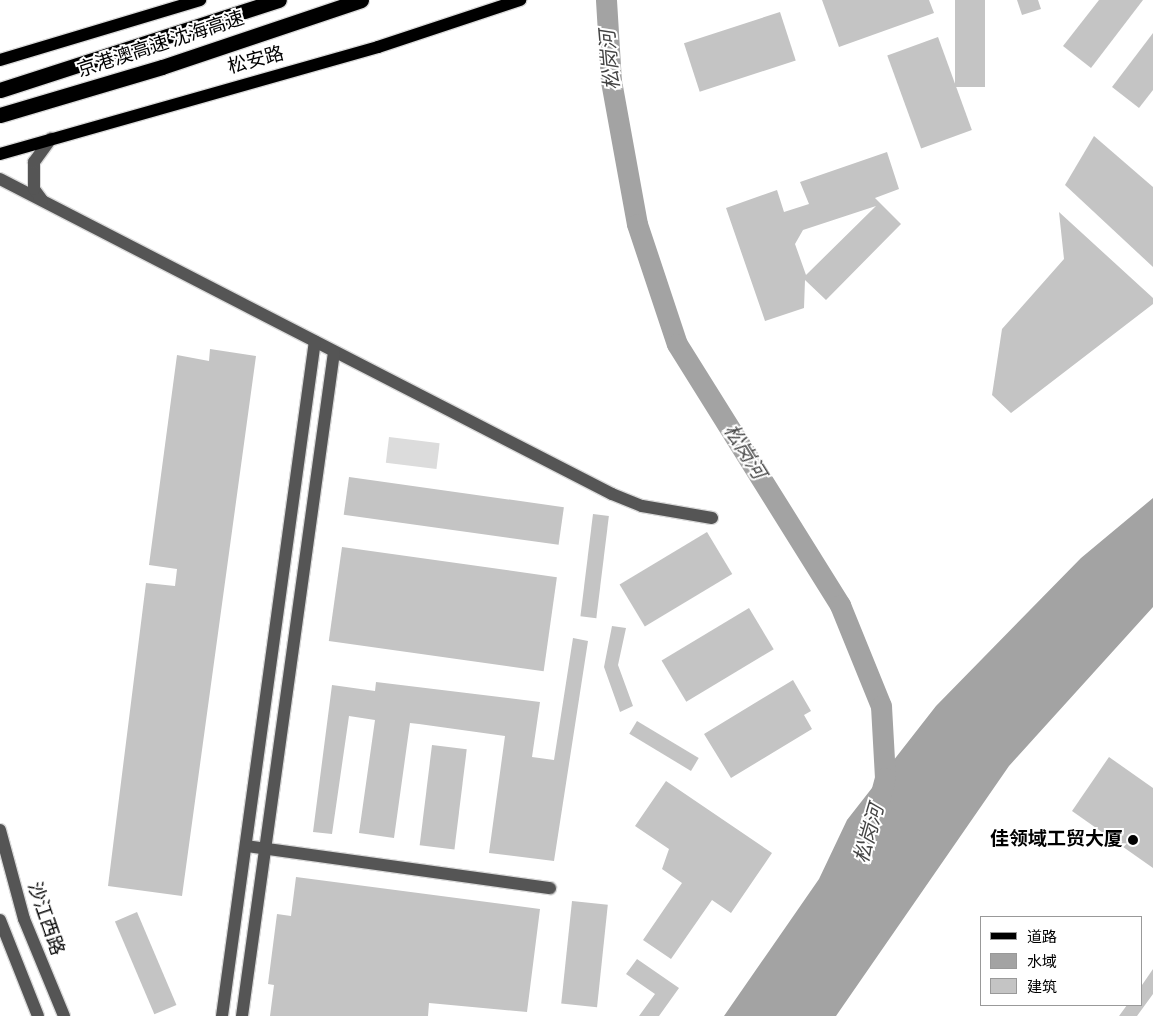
<!DOCTYPE html>
<html>
<head>
<meta charset="utf-8">
<style>
	body { margin:0 }
	#map { position:relative; width:1153px; height:1016px; overflow:hidden; background:#fff; font-family:"Alegreya Sans","Noto Sans SC",sans-serif }
	div>[style] { position:absolute }
	.green>* { inset:0; background:#dcdcdc; transform-origin:0 0 }
	.water>* { inset:0; background:#a3a3a3 }
	.river>* { height:21px; margin:-10.5px; padding:0 10.5px; transform-origin:10.5px; border-radius:10.5px; background:#a3a3a3 }
	.building>* { inset:0; background:#c4c4c4; transform-origin:0 0 }
	.roads { filter:drop-shadow(1px 0 #dbdbdb) drop-shadow(-1px 0 #dbdbdb) drop-shadow(0 1px #dbdbdb) drop-shadow(0 -1px #dbdbdb) }
	.minor>* { height:12px; margin:-6px; padding:0 6px; transform-origin:6px; border-radius:6px; background:#555 }
	.major>* { height:12px; margin:-6px; padding:0 6px; transform-origin:6px; border-radius:6px; background:#000 }
	.highway>* { height:15px; margin:-7.5px; padding:0 7.5px; transform-origin:7.5px; border-radius:7.5px; background:#000 }
	.dots>* { width:14px; height:14px; translate:-50% -50%; box-sizing:border-box; border:2px solid #fff; border-radius:50% }
	span { translate:-50% -50%; white-space:nowrap; text-align:center; line-height:1.15; -webkit-text-stroke:4px #fff; paint-order:stroke }
	.street-label { font-size:19px; color:#000 }
	.poi-label { font-size:19px; color:#000; font-weight:700 }
	.right { translate:-100% -50%; text-align:right }
	.water-label { font-size:20px; color:#444; font-style:italic }
	.legend { position:absolute; left:980px; top:916px; width:162px; height:90px; box-sizing:border-box; background:#fff; border:1px solid #999; margin:0; padding:6px 9px; list-style:none; font-size:15px; color:#000 }
	.legend li { display:flex; align-items:center; gap:10px; height:25px }
	.legend b { width:25px; border:1px solid #999 }
</style>
</head>
<body>
<div id="map">
	<div class="green">
		<i style="left:389px;top:437px;width:51px;height:26px;rotate:7deg"></i>
	</div>
	<div class="water">
		<i style="clip-path:polygon(1153px 498px,1153px 607px,1009px 766px,836px 1016px,724px 1016px,819px 879px,847px 820px,936px 706px,1081px 558px)"></i>
	</div>
	<div class="river">
		<i style="left:606px;top:0;width:81px;rotate:86.5deg"></i>
		<i style="left:611px;top:81px;width:145px;rotate:79.7deg"></i>
		<i style="left:637px;top:224px;width:126px;rotate:71.6deg"></i>
		<i style="left:677px;top:344px;width:308px;rotate:58deg"></i>
		<i style="left:840px;top:605px;width:109px;rotate:67.9deg"></i>
		<i style="left:881px;top:706px;width:72px;rotate:86.8deg"></i>
		<i style="left:885px;top:778px;width:23px;rotate:105deg"></i>
	</div>
	<div class="building">
		<i style="clip-path:polygon(822px 0,929px 0,934px 13px,839px 47px)"></i>
		<i style="left:955px;top:0;width:30px;height:87px"></i>
		<i style="clip-path:polygon(1017px 0,1038px 0,1041px 9px,1022px 15px)"></i>
		<i style="clip-path:polygon(1099px 0,1143px 0,1091px 68px,1063px 46px)"></i>
		<i style="left:780px;top:12px;width:51px;height:101px;rotate:72deg"></i>
		<i style="clip-path:polygon(1153px 33px,1153px 90px,1139px 108px,1112px 87px)"></i>
		<i style="left:938px;top:37px;width:99px;height:54px;rotate:70deg"></i>
		<i style="clip-path:polygon(1094px 136px,1153px 187px,1153px 267px,1065px 185px)"></i>
		<i style="clip-path:polygon(evenodd,887px 152px,899px 189px,875px 198px,901px 224px,826px 300px,805px 280px,804px 308px,765px 321px,726px 208px,777px 190px,784px 212px,809px 204px,800px 182px,887px 152px,876px 206px,806px 275px,795px 244px,803px 230px,876px 206px)"></i>
		<i style="clip-path:polygon(1059px 212px,1153px 298px,1153px 304px,1011px 413px,992px 395px,1002px 329px,1064px 259px)"></i>
		<i style="clip-path:polygon(210px 349px,256px 356px,182px 896px,108px 886px,146px 583px,175px 586px,177px 569px,149px 565px,177px 355px,209px 361px)"></i>
		<i style="left:349px;top:477px;width:217px;height:38px;rotate:8deg"></i>
		<i style="left:593px;top:514px;width:16px;height:103px;rotate:7deg"></i>
		<i style="left:707px;top:532px;width:49px;height:102px;rotate:59deg"></i>
		<i style="left:342px;top:547px;width:217px;height:95px;rotate:8deg"></i>
		<i style="left:749px;top:608px;width:48px;height:102px;rotate:59deg"></i>
		<i style="clip-path:polygon(612px 626px,626px 628px,618px 665px,633px 706px,620px 712px,604px 667px)"></i>
		<i style="clip-path:polygon(573px 638px,588px 641px,554px 861px,489px 853px,505px 736px,419px 724px,410px 723px,394px 838px,359px 833px,375px 720px,349px 716px,332px 834px,313px 832px,332px 685px,375px 691px,376px 682px,540px 702px,532px 757px,554px 760px)"></i>
		<i style="clip-path:polygon(793px 680px,811px 711px,804px 715px,812px 729px,731px 778px,704px 734px)"></i>
		<i style="left:637px;top:721px;width:72px;height:15px;rotate:31deg"></i>
		<i style="left:432px;top:745px;width:35px;height:101px;rotate:7deg"></i>
		<i style="clip-path:polygon(1109px 757px,1153px 788px,1153px 868px,1072px 811px)"></i>
		<i style="clip-path:polygon(666px 781px,772px 853px,731px 913px,712px 900px,671px 959px,643px 940px,682px 883px,662px 869px,669px 849px,635px 826px)"></i>
		<i style="clip-path:polygon(296px 877px,540px 909px,527px 1012px,429px 1003px,428px 1016px,270px 1016px,274px 985px,268px 984px,277px 914px,291px 916px)"></i>
		<i style="left:572px;top:901px;width:36px;height:103px;rotate:6deg"></i>
		<i style="left:137px;top:912px;width:101px;height:24px;rotate:67deg"></i>
		<i style="clip-path:polygon(637px 959px,679px 988px,659px 1016px,639px 1016px,655px 994px,626px 974px)"></i>
		<i style="clip-path:polygon(1153px 969px,1153px 994px,1137px 1016px,1119px 1016px,1127px 1005px,1142px 1005px,1142px 985px)"></i>
	</div>
	<div class="roads">
		<div class="minor">
			<i style="left:0;top:179px;width:688px;rotate:27.24deg"></i>
			<i style="left:612px;top:494px;width:32px;rotate:22deg"></i>
			<i style="left:642px;top:506px;width:71px;rotate:9.7deg"></i>
			<i style="left:42px;top:200px;width:14px;rotate:-126deg"></i>
			<i style="left:34px;top:189px;width:27px;rotate:-90deg"></i>
			<i style="left:34px;top:162px;width:29px;rotate:-54deg"></i>
			<i style="left:0;top:830px;width:92px;rotate:74.9deg"></i>
			<i style="left:24px;top:919px;width:105px;rotate:67.6deg"></i>
			<i style="left:246px;top:846px;width:307px;rotate:7.9deg"></i>
			<i style="left:0;top:920px;width:103px;rotate:68.4deg"></i>
			<i style="left:222px;top:1016px;width:681px;rotate:-82.16deg"></i>
			<i style="left:242px;top:1016px;width:670px;rotate:-82.11deg"></i>
		</div>
		<div class="major">
			<i style="left:0;top:60px;width:209px;rotate:-16.7deg"></i>
			<i style="left:0;top:154px;width:393px;rotate:-15.8deg"></i>
			<i style="left:378px;top:47px;width:150px;rotate:-18.3deg"></i>
		</div>
		<div class="highway">
			<i style="left:0;top:90px;width:293px;rotate:-17.9deg"></i>
			<i style="left:0;top:115px;width:169px;rotate:-16.5deg"></i>
			<i style="left:162px;top:67px;width:210px;rotate:-18.6deg"></i>
		</div>
	</div>
	<div class="dots">
		<i style="left:1133px;top:840px;background:#000"></i>
	</div>
	<div class="street-label">
		<span style="left:161px;top:45px;rotate:-18deg">京港澳高速 沈海高速</span>
		<span style="left:256px;top:61px;rotate:-15deg">松安路</span>
		<span style="left:45px;top:919px;rotate:71deg">沙江西路</span>
	</div>
	<div class="poi-label">
		<span class="right" style="left:1123px;top:840px">佳领域工贸大厦</span>
	</div>
	<div class="water-label">
		<span style="left:611px;top:60px;rotate:-95deg">松岗河</span>
		<span style="left:744px;top:452px;rotate:58deg">松岗河</span>
		<span style="left:870px;top:834px;rotate:-74deg">松岗河</span>
	</div>
	<ul class="legend">
	<li><b style="height:6px;background:#000"></b>道路</li>
	<li><b style="height:14px;background:#a3a3a3"></b>水域</li>
	<li><b style="height:14px;background:#c4c4c4"></b>建筑</li>
	</ul>
</div>
</body>
</html>
